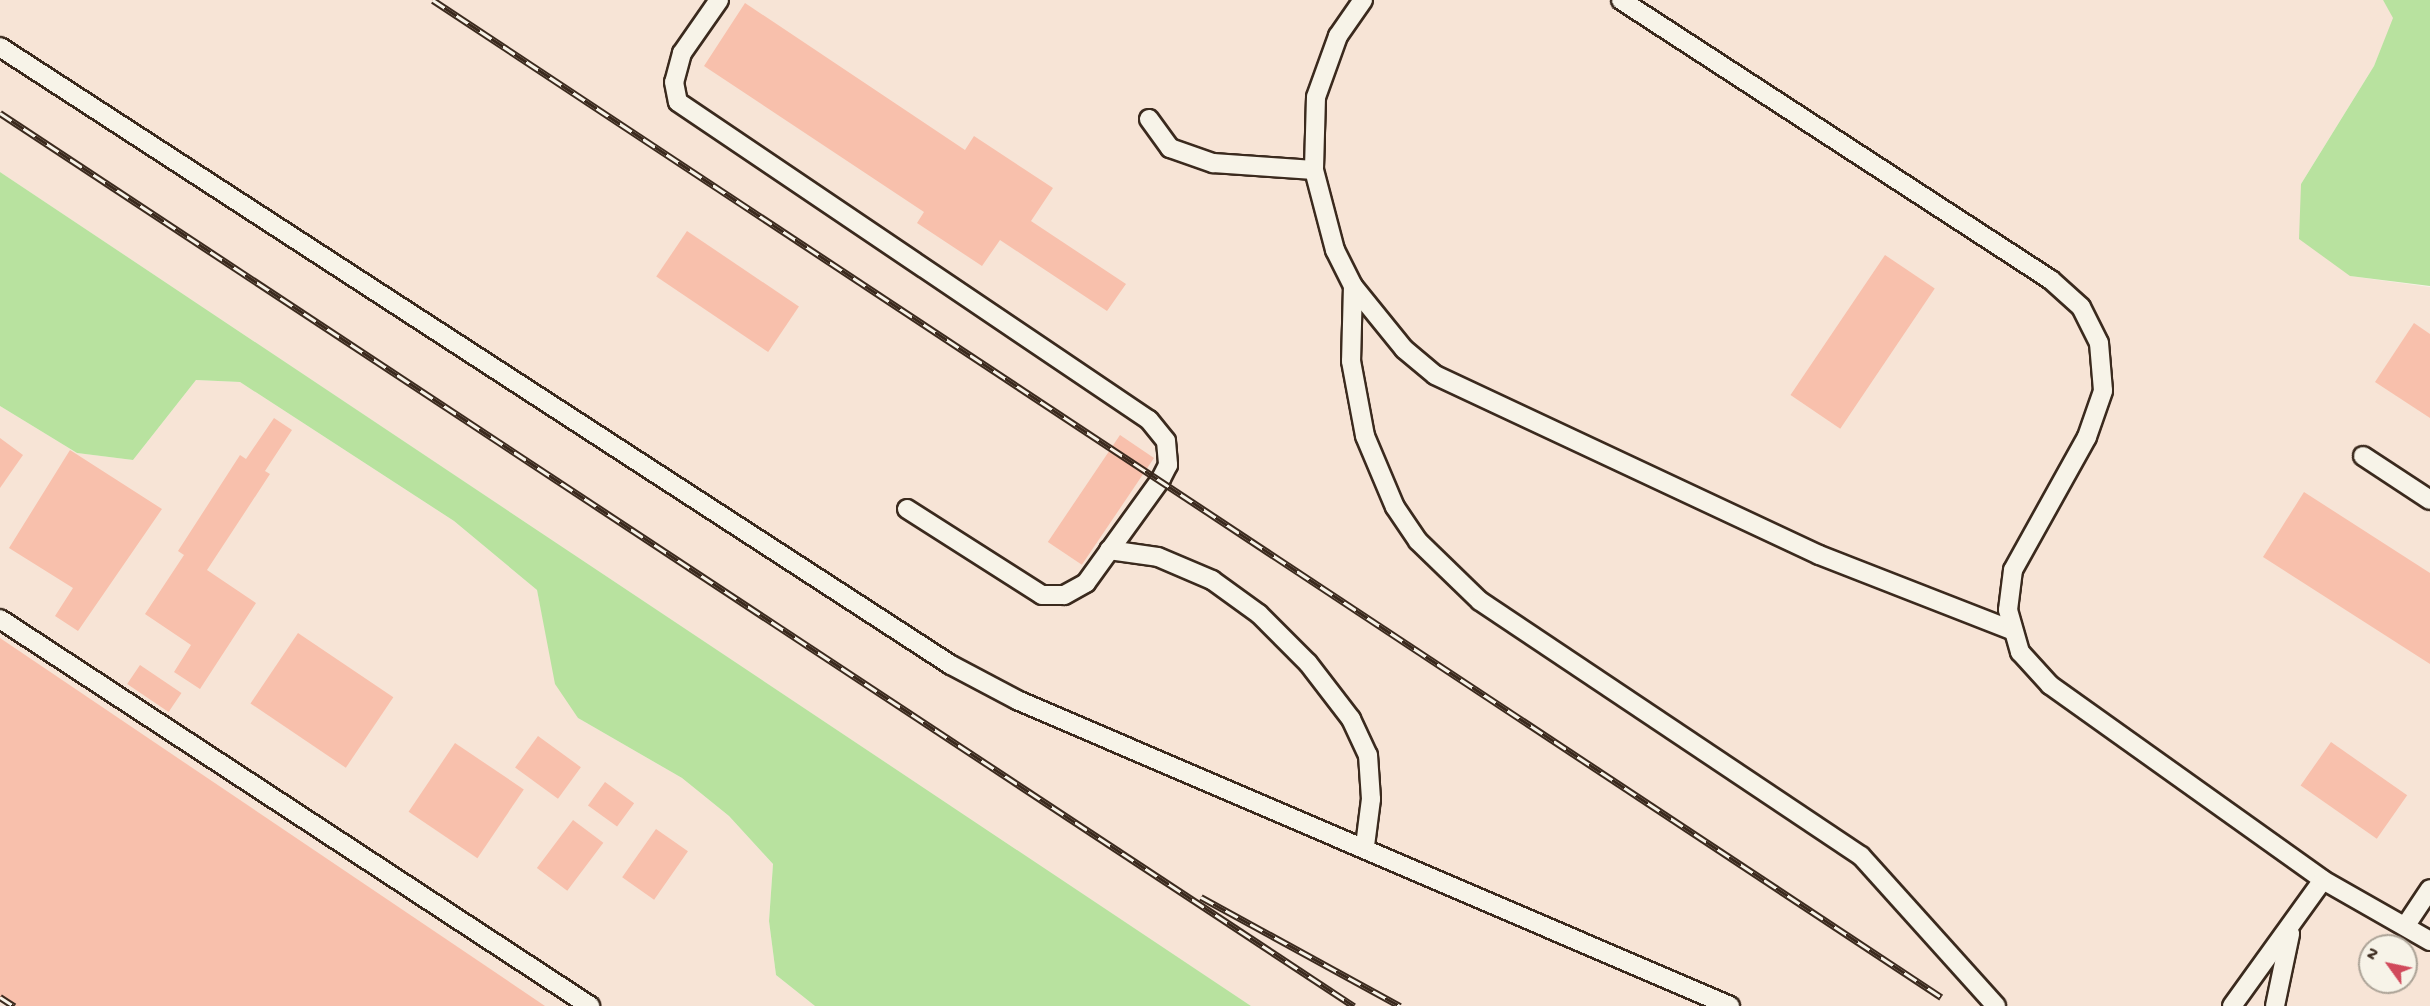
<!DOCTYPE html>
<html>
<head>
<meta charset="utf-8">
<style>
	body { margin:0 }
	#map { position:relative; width:2430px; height:1006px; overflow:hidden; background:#f7f3e8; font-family:"Gochi Hand",sans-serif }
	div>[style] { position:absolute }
	.built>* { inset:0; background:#f7e4d6 }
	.green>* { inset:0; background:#b8e29f }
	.building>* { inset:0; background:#f8c0ac; transform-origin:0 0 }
	.roads { filter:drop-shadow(2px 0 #3b2a1e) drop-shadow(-2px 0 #3b2a1e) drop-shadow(0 2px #3b2a1e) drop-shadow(0 -2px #3b2a1e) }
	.service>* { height:18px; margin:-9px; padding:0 9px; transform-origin:9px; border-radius:9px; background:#f7f3e8 }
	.rail>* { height:7px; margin-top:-3.5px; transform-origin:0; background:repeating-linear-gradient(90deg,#f7f3e8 0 14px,#3b2a1e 0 28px); box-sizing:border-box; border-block:2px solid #3b2a1e }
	span { translate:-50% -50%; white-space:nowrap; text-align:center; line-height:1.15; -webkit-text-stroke:5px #f7f3e8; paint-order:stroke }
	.north { position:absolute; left:2358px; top:934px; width:60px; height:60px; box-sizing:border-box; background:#f7f3e8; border:2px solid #aca397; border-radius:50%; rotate:303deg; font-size:16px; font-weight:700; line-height:24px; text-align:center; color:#3b2a1e }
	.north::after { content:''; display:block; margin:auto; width:21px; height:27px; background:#d1495b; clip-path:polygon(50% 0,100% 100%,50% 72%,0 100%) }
</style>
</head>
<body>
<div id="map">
	<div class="built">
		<i style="clip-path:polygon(evenodd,0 0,2383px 0,2394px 18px,2374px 66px,2301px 184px,2350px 276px,2430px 287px,2430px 1006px,1251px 1006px,0 172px,0 0,2370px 946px,2406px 946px,2406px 982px,2370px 982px,2370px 946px)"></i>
		<i style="clip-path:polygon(196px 380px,240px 382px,454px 521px,537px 590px,546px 633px,578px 718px,682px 778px,729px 816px,773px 864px,769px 921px,776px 975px,815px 1006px,0 1006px,0 406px,77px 453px,133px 460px)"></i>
	</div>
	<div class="green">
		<i style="clip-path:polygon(2383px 0,2430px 0,2430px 286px,2350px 276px,2299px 239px,2301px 184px,2374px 66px,2393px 18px)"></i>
		<i style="clip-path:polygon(0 172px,1251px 1006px,815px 1006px,776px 975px,769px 921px,773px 864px,729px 816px,682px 778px,578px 718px,555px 684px,537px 590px,454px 521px,240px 382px,196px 380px,133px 460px,77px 453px,0 406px)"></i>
	</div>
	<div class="building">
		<i style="clip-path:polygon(745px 3px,965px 150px,974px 136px,1053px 188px,1031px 221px,1126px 284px,1107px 311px,1000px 240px,982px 266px,917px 223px,924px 212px,704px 66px)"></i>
		<i style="left:687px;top:231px;width:135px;height:55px;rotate:34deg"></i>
		<i style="left:1885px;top:255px;width:60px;height:169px;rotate:34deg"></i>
		<i style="clip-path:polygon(2414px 323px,2430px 334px,2430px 418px,2375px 382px)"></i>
		<i style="clip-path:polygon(274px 418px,292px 430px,265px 471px,270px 474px,207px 570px,256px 603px,200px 689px,174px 672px,191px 645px,145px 614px,184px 555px,178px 551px,240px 455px,246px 459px)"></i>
		<i style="left:1120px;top:435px;width:41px;height:129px;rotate:34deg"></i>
		<i style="clip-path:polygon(0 438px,23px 455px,0 488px)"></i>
		<i style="clip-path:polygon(70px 450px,162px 509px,78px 631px,55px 616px,73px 588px,9px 548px)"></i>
		<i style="clip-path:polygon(2304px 492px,2430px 573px,2430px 664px,2263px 557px)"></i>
		<i style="left:298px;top:633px;width:115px;height:85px;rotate:34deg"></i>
		<i style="clip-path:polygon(0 638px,545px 1006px,12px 1006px,0 998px)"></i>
		<i style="left:140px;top:665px;width:50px;height:23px;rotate:34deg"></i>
		<i style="left:538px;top:736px;width:53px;height:39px;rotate:36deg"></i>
		<i style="left:2331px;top:742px;width:93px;height:53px;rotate:35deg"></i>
		<i style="left:455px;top:743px;width:83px;height:83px;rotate:34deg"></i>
		<i style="left:605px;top:782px;width:36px;height:29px;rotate:36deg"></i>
		<i style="left:573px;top:820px;width:38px;height:60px;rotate:37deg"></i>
		<i style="left:656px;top:829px;width:39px;height:59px;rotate:35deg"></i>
	</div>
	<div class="roads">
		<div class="service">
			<i style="left:719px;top:0;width:65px;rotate:124.9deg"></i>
			<i style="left:682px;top:53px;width:30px;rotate:105deg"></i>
			<i style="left:674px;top:82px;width:20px;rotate:79deg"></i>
			<i style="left:678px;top:102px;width:568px;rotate:34.03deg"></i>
			<i style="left:1149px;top:420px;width:27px;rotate:51deg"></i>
			<i style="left:1166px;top:441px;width:24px;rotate:85deg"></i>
			<i style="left:1168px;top:465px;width:16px;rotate:117deg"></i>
			<i style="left:1161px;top:479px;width:128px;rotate:125.8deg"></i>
			<i style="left:1086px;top:583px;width:25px;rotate:151deg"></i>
			<i style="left:1064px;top:595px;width:22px;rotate:180deg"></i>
			<i style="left:1042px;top:595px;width:160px;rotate:-147.5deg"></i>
			<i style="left:1363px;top:0;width:44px;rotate:124.8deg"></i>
			<i style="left:1338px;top:36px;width:65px;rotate:109.8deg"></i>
			<i style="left:1316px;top:97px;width:73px;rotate:91.6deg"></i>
			<i style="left:1314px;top:170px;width:83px;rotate:75.3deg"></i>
			<i style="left:1335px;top:250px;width:40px;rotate:63.4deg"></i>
			<i style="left:1353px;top:286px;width:81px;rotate:51deg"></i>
			<i style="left:1404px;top:349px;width:40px;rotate:40deg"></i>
			<i style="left:1435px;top:375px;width:424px;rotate:25.1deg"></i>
			<i style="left:1819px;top:555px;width:206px;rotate:21.3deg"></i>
			<i style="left:1621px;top:0;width:513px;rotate:33.07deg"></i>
			<i style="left:2051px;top:280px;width:40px;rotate:42deg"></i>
			<i style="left:2081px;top:307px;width:40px;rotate:63.4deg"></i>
			<i style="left:2099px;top:343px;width:48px;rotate:85.2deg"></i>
			<i style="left:2103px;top:391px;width:49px;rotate:109.2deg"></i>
			<i style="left:2087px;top:437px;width:152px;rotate:119.1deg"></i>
			<i style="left:2013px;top:570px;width:40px;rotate:97.1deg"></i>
			<i style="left:2008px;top:610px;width:44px;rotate:74.1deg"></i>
			<i style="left:2020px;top:652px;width:45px;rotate:47.7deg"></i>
			<i style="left:2050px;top:685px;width:335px;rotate:35.5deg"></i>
			<i style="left:2323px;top:880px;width:123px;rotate:29.7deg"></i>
			<i style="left:0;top:47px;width:1134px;rotate:33.02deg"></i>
			<i style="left:951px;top:665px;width:75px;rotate:27.9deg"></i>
			<i style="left:1017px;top:700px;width:776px;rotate:23.23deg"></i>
			<i style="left:1149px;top:119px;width:36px;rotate:54deg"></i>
			<i style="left:1170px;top:148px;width:46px;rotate:19.2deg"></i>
			<i style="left:1213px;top:163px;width:101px;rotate:4deg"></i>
			<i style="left:1353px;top:286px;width:75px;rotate:91.5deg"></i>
			<i style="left:1351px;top:361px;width:76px;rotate:79.4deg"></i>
			<i style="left:1365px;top:436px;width:77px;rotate:67.1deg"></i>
			<i style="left:1395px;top:507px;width:41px;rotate:55.9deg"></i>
			<i style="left:1418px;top:541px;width:86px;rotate:44.1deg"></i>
			<i style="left:1480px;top:601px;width:458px;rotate:33.8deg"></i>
			<i style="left:1861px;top:856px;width:202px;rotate:48deg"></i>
			<i style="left:2363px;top:456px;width:80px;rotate:33.3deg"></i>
			<i style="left:1109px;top:550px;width:49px;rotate:8.1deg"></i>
			<i style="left:1158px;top:557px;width:59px;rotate:23.1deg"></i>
			<i style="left:1212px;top:580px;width:58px;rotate:35.9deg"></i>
			<i style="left:1259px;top:614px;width:69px;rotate:45deg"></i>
			<i style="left:1308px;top:663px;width:71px;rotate:52.5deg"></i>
			<i style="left:1351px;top:719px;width:40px;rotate:65deg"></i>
			<i style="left:1368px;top:755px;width:44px;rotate:86.1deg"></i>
			<i style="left:1371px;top:799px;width:47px;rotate:97.3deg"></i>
			<i style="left:0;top:619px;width:706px;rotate:33.26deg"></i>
			<i style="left:2406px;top:925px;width:43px;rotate:-56.3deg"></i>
			<i style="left:2232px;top:1006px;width:155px;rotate:-54.2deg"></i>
			<i style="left:2275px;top:1006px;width:74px;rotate:-78.2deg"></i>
		</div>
	</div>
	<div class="rail">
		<i style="left:433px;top:0;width:1808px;rotate:33.47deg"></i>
		<i style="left:0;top:113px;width:1622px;rotate:33.41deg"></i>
		<i style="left:1201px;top:897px;width:227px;rotate:28.7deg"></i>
		<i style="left:0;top:997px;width:17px;rotate:33deg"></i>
	</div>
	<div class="north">N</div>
</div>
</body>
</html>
